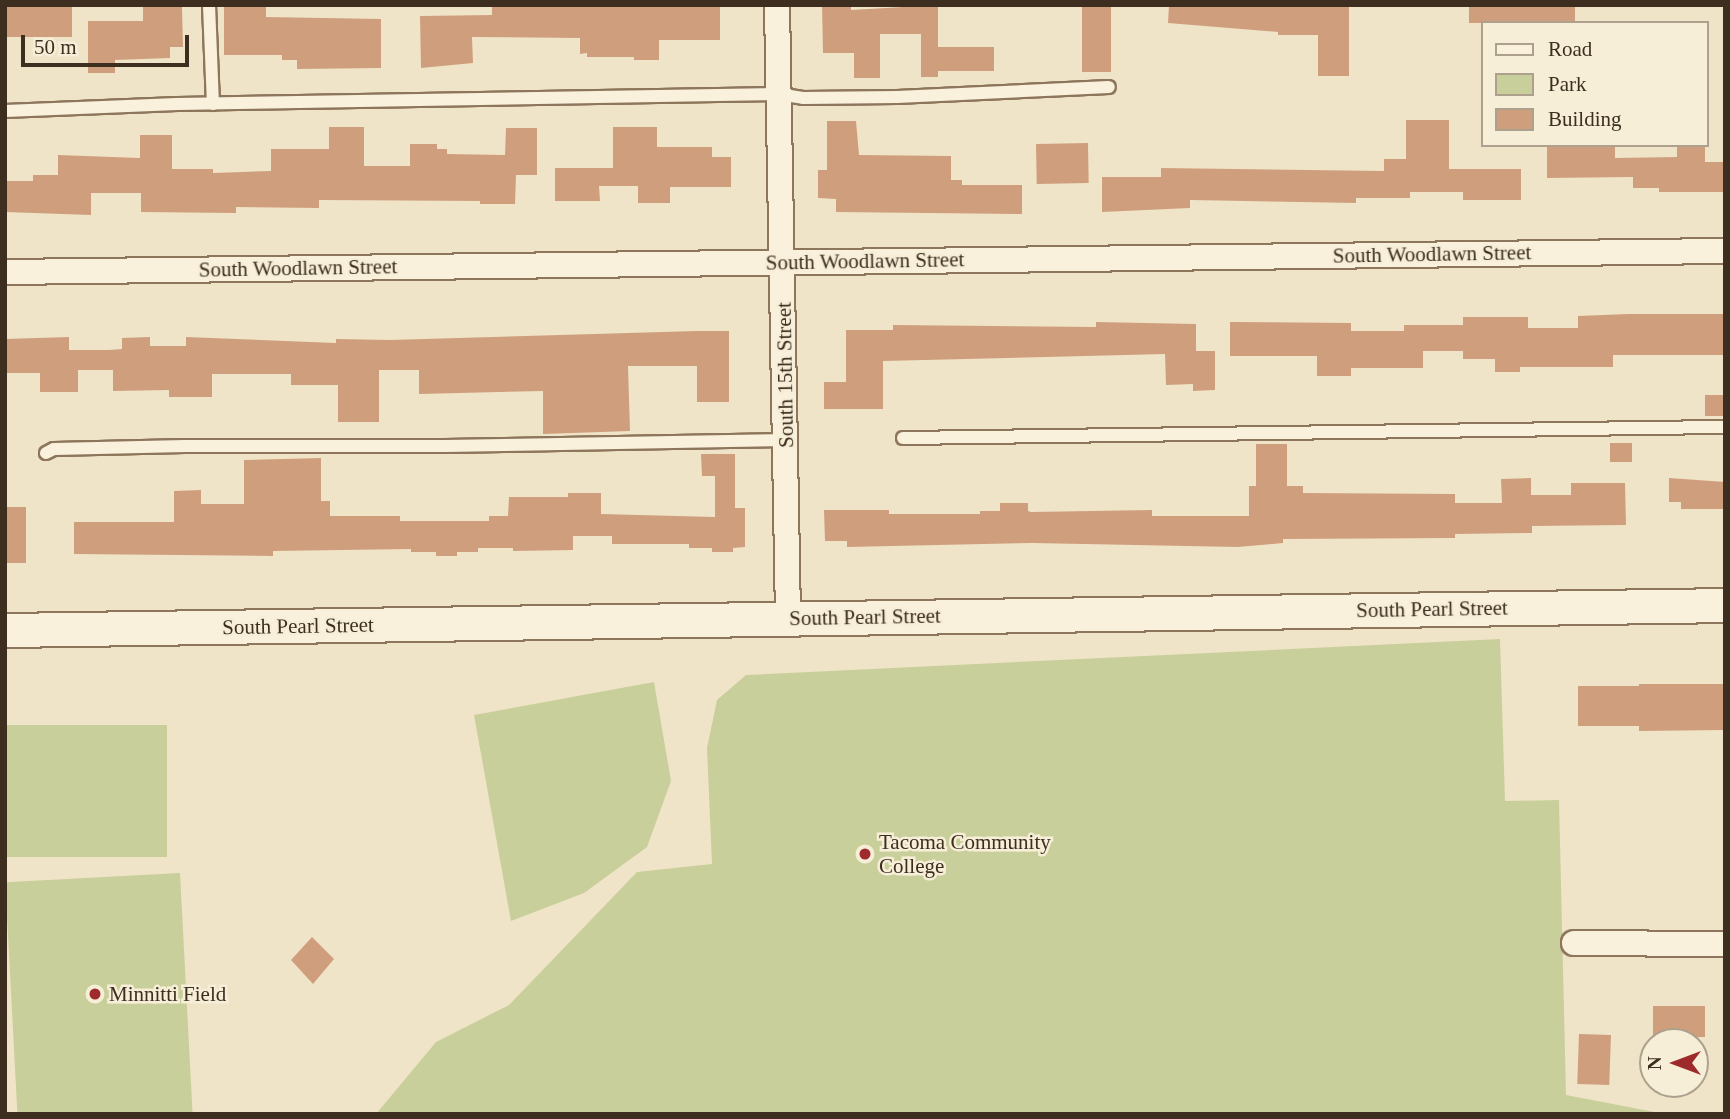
<!DOCTYPE html>
<html>
<head>
<meta charset="utf-8">
<style>
	body { margin:0 }
	#map { position:relative; width:1730px; height:1119px; overflow:hidden; background:#f0e4c8; font-family:Georgia,serif }
	div>[style] { position:absolute }
	.green>* { inset:0; background:#c9cf9b; transform-origin:0 0 }
	.building>* { inset:0; background:#cf9f7d; transform-origin:0 0 }
	.roads { filter:drop-shadow(2px 0 #8d765c) drop-shadow(-2px 0 #8d765c) drop-shadow(0 2px #8d765c) drop-shadow(0 -2px #8d765c) }
	.lane>* { height:12px; margin:-6px; padding:0 6px; transform-origin:6px; border-radius:6px; background:#faf1dc }
	.street>* { height:24px; margin:-12px; padding:0 12px; transform-origin:12px; border-radius:12px; background:#faf1dc }
	.secondary>* { height:33px; margin:-16.5px; padding:0 16.5px; transform-origin:16.5px; border-radius:16.5px; background:#faf1dc }
	.dots>* { width:19px; height:19px; translate:-50% -50%; box-sizing:border-box; border:4px solid #f7eed8; border-radius:50% }
	span { translate:-50% -50%; white-space:nowrap; text-align:center; line-height:1.15; -webkit-text-stroke:5px #f7eed8; paint-order:stroke }
	.street-label { font-size:21px; color:#3d2e20 }
	.poi-label { font-size:21px; color:#3d2e20 }
	.left { translate:0 -50%; text-align:left }
	.frame { position:absolute; inset:0; border:7px solid #3d2e20; pointer-events:none }
	.legend { position:absolute; left:1481px; top:21px; width:228px; height:126px; box-sizing:border-box; background:#f7eed8; border:2px solid #ada18e; margin:0; padding:9px 12px; list-style:none; font-size:21px; color:#3d2e20 }
	.legend li { display:flex; align-items:center; gap:14px; height:35px }
	.legend b { width:35px; border:2px solid #ada18e }
	.north { position:absolute; left:1639px; top:1028px; width:70px; height:70px; box-sizing:border-box; background:#f7eed8; border:2px solid #ada18e; border-radius:50%; rotate:270deg; font-size:19px; font-weight:700; line-height:28px; text-align:center; color:#3d2e20 }
	.north::after { content:''; display:block; margin:auto; width:24px; height:32px; background:#9e2a2b; clip-path:polygon(50% 0,100% 100%,50% 72%,0 100%) }
	.scale { position:absolute; left:21px; top:35px; width:168px; height:32px; box-sizing:border-box; border:4px solid #3d2e20; border-top:0; padding-left:9px; font-size:21px; line-height:24px; white-space:nowrap; color:#3d2e20; -webkit-text-stroke:5px #f7eed8; paint-order:stroke }
</style>
</head>
<body>
<div id="map">
	<div class="green">
		<i style="clip-path:polygon(1500px 639px,1505px 801px,1559px 800px,1566px 1095px,1665px 1114px,376px 1114px,436px 1042px,509px 1005px,637px 872px,712px 864px,707px 748px,717px 700px,746px 675px)"></i>
		<i style="clip-path:polygon(654px 682px,671px 781px,647px 847px,584px 893px,511px 921px,474px 715px)"></i>
		<i style="left:167px;top:725px;width:132px;height:162px;rotate:90deg"></i>
		<i style="left:180px;top:873px;width:241px;height:175px;rotate:87deg"></i>
	</div>
	<div class="building">
		<i style="left:5px;top:5px;width:67px;height:32px"></i>
		<i style="clip-path:polygon(224px 5px,266px 5px,266px 17px,381px 19px,381px 68px,297px 69px,297px 60px,282px 60px,282px 55px,224px 55px)"></i>
		<i style="clip-path:polygon(515px 5px,720px 5px,720px 40px,659px 40px,659px 60px,634px 60px,634px 57px,587px 57px,587px 53px,580px 54px,580px 38px,472px 37px,473px 63px,421px 68px,420px 16px,492px 15px,492px 7px)"></i>
		<i style="clip-path:polygon(822px 5px,851px 5px,851px 10px,938px 5px,938px 47px,994px 47px,994px 71px,938px 71px,938px 77px,921px 77px,921px 34px,880px 34px,880px 78px,854px 78px,854px 53px,823px 53px)"></i>
		<i style="left:1082px;top:5px;width:29px;height:67px"></i>
		<i style="clip-path:polygon(1169px 5px,1349px 5px,1349px 76px,1318px 76px,1318px 35px,1278px 35px,1278px 32px,1168px 23px)"></i>
		<i style="left:1469px;top:5px;width:106px;height:18px"></i>
		<i style="clip-path:polygon(143px 7px,182px 7px,183px 47px,170px 47px,170px 58px,115px 60px,115px 73px,88px 73px,88px 21px,143px 21px)"></i>
		<i style="clip-path:polygon(1406px 120px,1449px 120px,1449px 169px,1521px 169px,1521px 200px,1463px 200px,1463px 192px,1410px 192px,1410px 198px,1356px 198px,1356px 203px,1190px 200px,1190px 208px,1102px 212px,1102px 177px,1161px 177px,1161px 168px,1384px 171px,1384px 159px,1406px 159px)"></i>
		<i style="clip-path:polygon(827px 121px,856px 121px,859px 155px,951px 156px,951px 180px,962px 180px,962px 185px,1022px 185px,1022px 214px,836px 212px,836px 199px,818px 198px,818px 170px,827px 170px)"></i>
		<i style="clip-path:polygon(329px 127px,364px 127px,364px 166px,410px 166px,410px 144px,437px 144px,437px 149px,447px 149px,447px 154px,505px 155px,506px 128px,537px 128px,537px 175px,516px 175px,515px 204px,480px 204px,480px 201px,319px 200px,319px 208px,236px 207px,236px 213px,141px 212px,141px 193px,91px 193px,91px 215px,5px 212px,5px 181px,33px 181px,33px 175px,58px 175px,58px 155px,140px 158px,140px 135px,172px 135px,172px 169px,213px 169px,213px 173px,271px 171px,271px 149px,329px 149px)"></i>
		<i style="clip-path:polygon(613px 127px,657px 127px,657px 147px,712px 147px,712px 157px,731px 157px,731px 187px,670px 187px,670px 203px,638px 203px,638px 186px,599px 186px,600px 201px,555px 201px,555px 168px,613px 168px)"></i>
		<i style="left:1088px;top:143px;width:40px;height:52px;rotate:89deg"></i>
		<i style="clip-path:polygon(1547px 145px,1615px 145px,1615px 158px,1677px 157px,1677px 145px,1705px 145px,1705px 162px,1725px 162px,1725px 192px,1659px 192px,1659px 188px,1633px 188px,1633px 177px,1547px 178px)"></i>
		<i style="clip-path:polygon(1628px 314px,1725px 314px,1725px 355px,1613px 355px,1613px 367px,1520px 367px,1520px 372px,1495px 372px,1495px 359px,1463px 359px,1463px 351px,1423px 351px,1423px 368px,1351px 368px,1351px 376px,1317px 376px,1317px 356px,1230px 356px,1230px 322px,1351px 323px,1351px 331px,1404px 331px,1404px 325px,1463px 325px,1463px 317px,1528px 317px,1528px 328px,1578px 328px,1578px 316px)"></i>
		<i style="clip-path:polygon(1096px 322px,1196px 324px,1196px 351px,1215px 351px,1215px 390px,1193px 391px,1193px 384px,1166px 385px,1165px 354px,883px 361px,883px 409px,824px 409px,824px 382px,846px 382px,846px 330px,893px 330px,893px 325px,1096px 327px)"></i>
		<i style="clip-path:polygon(697px 331px,729px 331px,729px 402px,697px 402px,697px 366px,628px 366px,630px 431px,543px 434px,543px 391px,419px 394px,419px 370px,379px 370px,379px 422px,338px 422px,338px 385px,291px 385px,291px 374px,212px 374px,212px 397px,169px 397px,169px 390px,113px 391px,113px 370px,78px 370px,78px 392px,40px 392px,40px 373px,5px 373px,5px 339px,69px 337px,69px 350px,109px 350px,122px 349px,122px 338px,150px 337px,150px 346px,186px 346px,186px 337px,336px 343px,336px 339px,390px 340px)"></i>
		<i style="left:1705px;top:395px;width:20px;height:21px"></i>
		<i style="left:1610px;top:443px;width:22px;height:19px"></i>
		<i style="clip-path:polygon(1256px 444px,1287px 444px,1287px 486px,1303px 486px,1303px 493px,1455px 494px,1455px 503px,1502px 503px,1501px 479px,1531px 478px,1531px 495px,1571px 495px,1571px 483px,1625px 483px,1626px 525px,1532px 526px,1532px 533px,1455px 534px,1455px 538px,1283px 539px,1283px 543px,1238px 547px,1032px 543px,847px 547px,847px 541px,825px 541px,824px 510px,889px 510px,889px 514px,980px 514px,980px 511px,1000px 511px,1000px 503px,1028px 503px,1028px 511px,1031px 512px,1152px 510px,1152px 516px,1249px 516px,1249px 486px,1256px 486px)"></i>
		<i style="clip-path:polygon(701px 454px,735px 454px,735px 508px,745px 508px,745px 547px,733px 548px,733px 552px,712px 552px,712px 548px,689px 548px,689px 544px,612px 544px,612px 536px,573px 536px,573px 550px,513px 551px,513px 548px,478px 548px,478px 552px,457px 552px,457px 556px,436px 556px,436px 552px,411px 552px,411px 549px,273px 551px,273px 556px,74px 554px,74px 522px,174px 522px,174px 491px,201px 490px,201px 504px,244px 504px,244px 460px,321px 458px,321px 501px,330px 501px,330px 516px,400px 516px,400px 521px,489px 521px,489px 516px,508px 516px,509px 497px,568px 497px,568px 493px,601px 493px,601px 514px,715px 517px,715px 476px,702px 476px)"></i>
		<i style="clip-path:polygon(1669px 478px,1725px 482px,1725px 509px,1681px 509px,1681px 502px,1669px 502px)"></i>
		<i style="left:5px;top:507px;width:21px;height:56px"></i>
		<i style="clip-path:polygon(1639px 684px,1725px 684px,1725px 730px,1639px 731px,1639px 726px,1578px 726px,1578px 686px,1639px 686px)"></i>
		<i style="clip-path:polygon(312px 937px,334px 959px,313px 984px,291px 960px)"></i>
		<i style="left:1653px;top:1006px;width:52px;height:31px"></i>
		<i style="left:1579px;top:1034px;width:32px;height:50px;rotate:2deg"></i>
	</div>
	<div class="roads">
		<div class="lane">
			<i style="left:209px;top:5px;width:99px;rotate:87.7deg"></i>
			<i style="left:5px;top:111px;width:172px;rotate:-2.3deg"></i>
			<i style="left:177px;top:104px;width:601px;rotate:-0.95deg"></i>
			<i style="left:778px;top:94px;width:25px;rotate:9deg"></i>
			<i style="left:803px;top:98px;width:94px;rotate:-0.6deg"></i>
			<i style="left:897px;top:97px;width:212px;rotate:-2.7deg"></i>
			<i style="left:903px;top:438px;width:822px;rotate:-0.77deg"></i>
			<i style="left:46px;top:453px;width:9px;rotate:-27deg"></i>
			<i style="left:54px;top:449px;width:131px;rotate:-1.3deg"></i>
			<i style="left:185px;top:446px;width:260px"></i>
			<i style="left:445px;top:446px;width:341px;rotate:-1deg"></i>
		</div>
		<div class="street">
			<i style="left:777px;top:5px;width:614px;rotate:88.97deg"></i>
			<i style="left:5px;top:272px;width:1720px;rotate:-0.7deg"></i>
			<i style="left:1574px;top:943px;width:151px;rotate:0.4deg"></i>
		</div>
		<div class="secondary">
			<i style="left:5px;top:630px;width:1720px;rotate:-0.83deg"></i>
		</div>
	</div>
	<div class="dots">
		<i style="left:865px;top:854px;background:#9e2a2b"></i>
		<i style="left:95px;top:994px;background:#9e2a2b"></i>
	</div>
	<div class="street-label">
		<span style="left:1432px;top:254px;rotate:-1deg">South Woodlawn Street</span>
		<span style="left:865px;top:261px;rotate:-1deg">South Woodlawn Street</span>
		<span style="left:298px;top:268px;rotate:-1deg">South Woodlawn Street</span>
		<span style="left:785px;top:375px;rotate:-91deg">South 15th Street</span>
		<span style="left:1432px;top:609px;rotate:-1deg">South Pearl Street</span>
		<span style="left:865px;top:617px;rotate:-1deg">South Pearl Street</span>
		<span style="left:298px;top:626px;rotate:-1deg">South Pearl Street</span>
	</div>
	<div class="poi-label">
		<span class="left" style="left:879px;top:854px">Tacoma Community<br>College</span>
		<span class="left" style="left:109px;top:994px">Minnitti Field</span>
	</div>
	<div class="frame"></div>
	<ul class="legend">
	<li><b style="height:9px;background:#faf1dc"></b>Road</li>
	<li><b style="height:19px;background:#c9cf9b"></b>Park</li>
	<li><b style="height:19px;background:#cf9f7d"></b>Building</li>
	</ul>
	<div class="north">N</div>
	<div class="scale">50 m</div>
</div>
</body>
</html>
